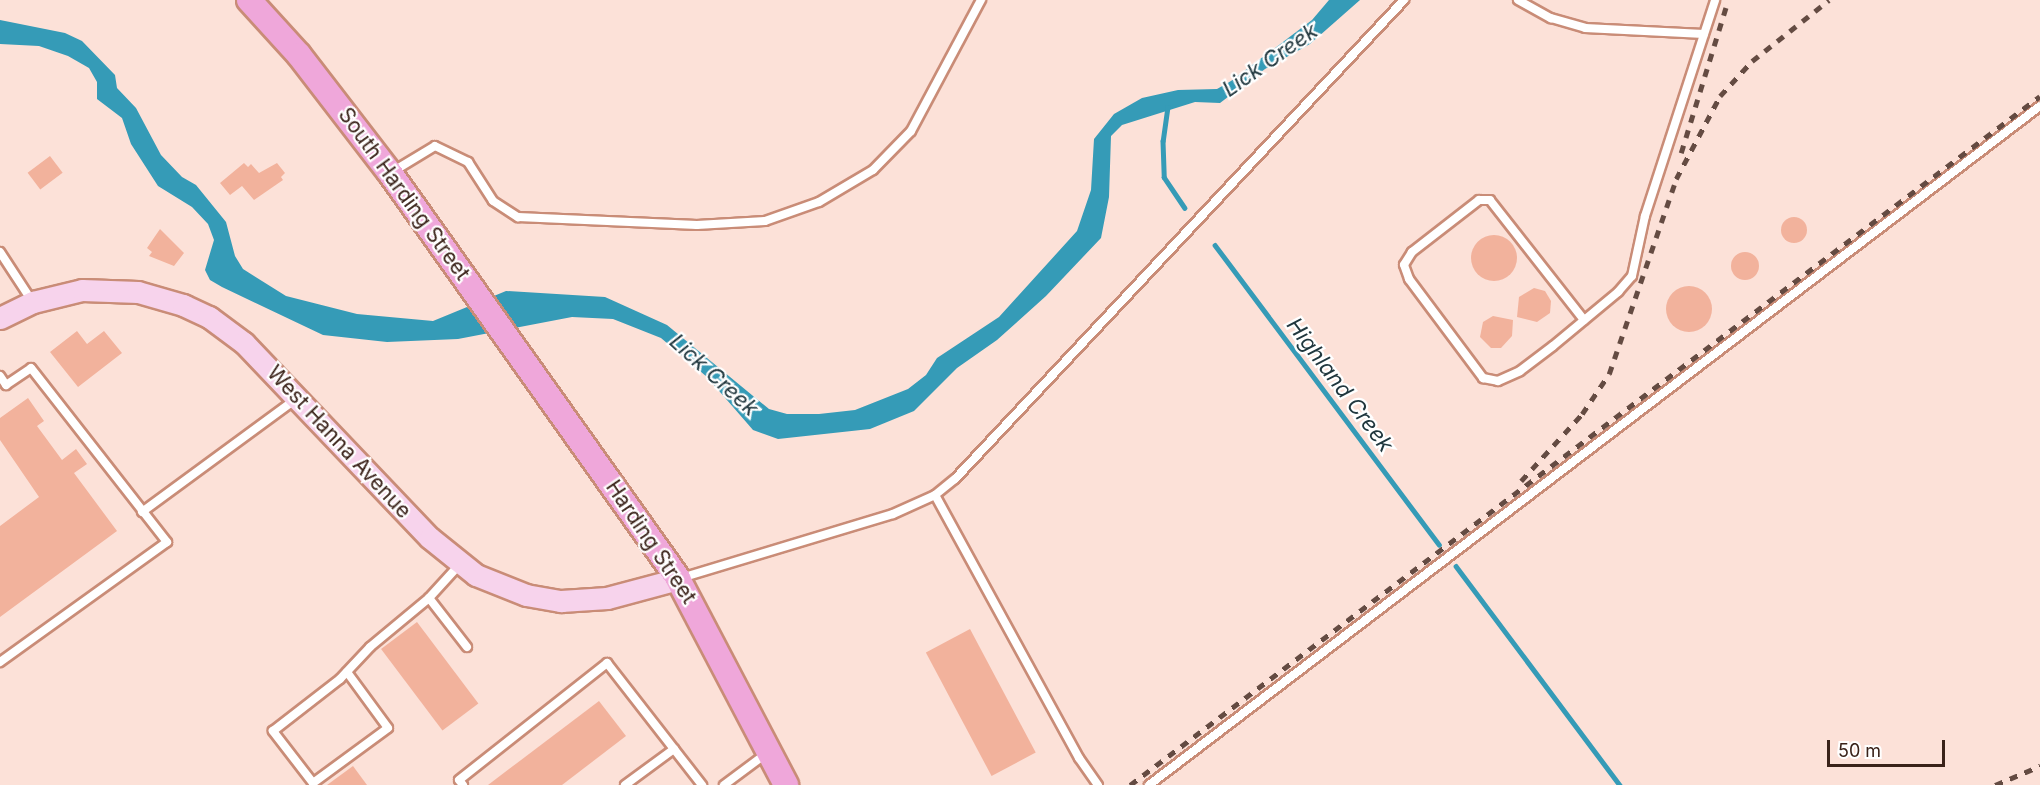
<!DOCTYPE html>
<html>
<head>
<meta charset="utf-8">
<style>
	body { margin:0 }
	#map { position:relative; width:2040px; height:785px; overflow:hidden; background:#fce1d8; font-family:Inter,sans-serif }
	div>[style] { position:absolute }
	.water>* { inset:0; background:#359bb7 }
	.stream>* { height:4.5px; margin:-2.25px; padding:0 2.25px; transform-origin:2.25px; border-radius:2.25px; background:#359bb7 }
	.building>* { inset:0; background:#f2b29c; transform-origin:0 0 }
	.round { border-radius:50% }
	.roads { filter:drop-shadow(2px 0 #c98c77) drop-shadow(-2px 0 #c98c77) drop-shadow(0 2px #c98c77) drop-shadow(0 -2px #c98c77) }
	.service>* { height:8px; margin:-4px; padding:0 4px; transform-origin:4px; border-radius:4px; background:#fff }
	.secondary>* { height:21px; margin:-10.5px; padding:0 10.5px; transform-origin:10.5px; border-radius:10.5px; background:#f7d3ec }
	.primary>* { height:24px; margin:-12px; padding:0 12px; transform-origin:12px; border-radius:12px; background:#efa7da }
	.rail>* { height:4.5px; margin-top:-2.25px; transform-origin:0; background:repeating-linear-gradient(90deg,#644b42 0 8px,transparent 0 16px) }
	span { translate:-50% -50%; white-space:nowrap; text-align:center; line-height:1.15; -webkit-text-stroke:4.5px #fff; paint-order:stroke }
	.street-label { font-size:21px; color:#3a2219 }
	.water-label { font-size:22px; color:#21373e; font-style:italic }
	.scale { position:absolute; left:1827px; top:740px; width:118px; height:27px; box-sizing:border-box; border:3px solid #3a2219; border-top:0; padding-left:8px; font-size:18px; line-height:21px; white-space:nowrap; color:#3a2219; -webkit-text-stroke:4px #fff; paint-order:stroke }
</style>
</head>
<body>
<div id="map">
	<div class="water">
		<i style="clip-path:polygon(1329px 0,1360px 0,1310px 44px,1265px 69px,1220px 103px,1195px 102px,1122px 125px,1111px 136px,1109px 197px,1101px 238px,1046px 296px,997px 340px,957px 368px,914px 411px,870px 429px,778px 439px,753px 430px,707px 377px,661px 338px,613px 319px,572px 317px,458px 339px,387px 342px,323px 335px,222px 287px,210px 280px,205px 270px,214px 240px,208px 224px,192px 207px,158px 186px,131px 144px,122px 118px,97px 99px,97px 82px,89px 68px,68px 56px,39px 46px,0 44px,0 20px,65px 33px,82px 41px,115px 75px,117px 88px,136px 108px,161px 155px,182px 177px,196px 185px,226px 222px,235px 256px,243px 269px,286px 296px,357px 314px,433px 321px,506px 291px,605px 297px,667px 325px,769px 409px,787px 414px,819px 414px,855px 410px,908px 389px,926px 375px,937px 358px,999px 317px,1077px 231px,1091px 190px,1094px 139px,1114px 114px,1142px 98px,1178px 90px,1217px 89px,1231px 81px,1312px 20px)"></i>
	</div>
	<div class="stream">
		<i style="left:1168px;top:107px;width:34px;rotate:98deg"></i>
		<i style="left:1163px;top:141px;width:36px;rotate:88deg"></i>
		<i style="left:1164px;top:177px;width:37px;rotate:56deg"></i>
		<i style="left:1215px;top:245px;width:374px;rotate:53.2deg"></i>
		<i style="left:1456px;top:566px;width:274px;rotate:53.2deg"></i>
	</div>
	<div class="building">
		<i style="left:50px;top:156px;width:21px;height:28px;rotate:53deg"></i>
		<i style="clip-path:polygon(244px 163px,248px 167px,251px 164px,259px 173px,277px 163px,285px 173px,281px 177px,283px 180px,254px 200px,242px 186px,230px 195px,220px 183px)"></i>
		<i class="round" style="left:1781px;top:217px;width:26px;height:26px"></i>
		<i style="clip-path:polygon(160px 229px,184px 253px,174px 266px,149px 256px,152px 252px,147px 248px)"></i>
		<i class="round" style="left:1471px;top:235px;width:46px;height:46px"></i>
		<i class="round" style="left:1731px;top:252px;width:28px;height:28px"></i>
		<i class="round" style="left:1666px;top:286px;width:46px;height:46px"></i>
		<i style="clip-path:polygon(1534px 288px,1545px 291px,1551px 301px,1550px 313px,1537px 322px,1517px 317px,1519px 297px)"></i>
		<i style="clip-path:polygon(1493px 316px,1513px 320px,1512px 336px,1501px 348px,1491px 348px,1480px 337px,1483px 322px)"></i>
		<i style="clip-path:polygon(77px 331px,87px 344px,104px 331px,122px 353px,78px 387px,50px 352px)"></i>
		<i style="clip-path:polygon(28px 398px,44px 421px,37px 426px,62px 460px,76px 449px,87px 464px,74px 473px,117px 531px,0 617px,0 526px,39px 497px,0 440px,0 418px)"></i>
		<i style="left:417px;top:622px;width:102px;height:45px;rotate:53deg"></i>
		<i style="left:970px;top:629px;width:140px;height:50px;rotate:62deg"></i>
		<i style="clip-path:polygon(599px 701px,626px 736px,562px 785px,488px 785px)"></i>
		<i style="clip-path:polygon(353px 766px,367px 785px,327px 785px)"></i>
	</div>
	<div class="roads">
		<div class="service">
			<i style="left:1518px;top:0;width:38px;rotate:29deg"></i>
			<i style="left:1551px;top:18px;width:35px;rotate:16deg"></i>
			<i style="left:1585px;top:28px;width:119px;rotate:2.9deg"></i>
			<i style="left:392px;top:172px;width:50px;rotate:-31.2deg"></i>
			<i style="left:435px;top:146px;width:37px;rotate:26deg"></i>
			<i style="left:468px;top:162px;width:46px;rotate:57.3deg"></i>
			<i style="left:493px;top:201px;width:30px;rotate:33deg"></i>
			<i style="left:518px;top:217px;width:179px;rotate:2.6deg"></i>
			<i style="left:697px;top:225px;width:68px;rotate:-3.4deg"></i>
			<i style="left:765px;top:221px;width:57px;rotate:-19.4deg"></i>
			<i style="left:819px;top:202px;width:63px;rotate:-30.7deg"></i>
			<i style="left:873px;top:170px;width:54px;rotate:-45.7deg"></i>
			<i style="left:911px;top:131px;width:149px;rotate:-61.9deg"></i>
			<i style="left:0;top:252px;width:59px;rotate:56.9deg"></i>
			<i style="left:1584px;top:320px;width:152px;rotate:-128.1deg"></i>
			<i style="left:1490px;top:200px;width:11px;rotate:180deg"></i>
			<i style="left:1479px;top:200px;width:85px;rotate:142.2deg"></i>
			<i style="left:1412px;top:252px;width:15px;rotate:122deg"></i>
			<i style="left:1404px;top:265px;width:15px;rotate:70deg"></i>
			<i style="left:1409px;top:279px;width:124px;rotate:53.2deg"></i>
			<i style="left:1483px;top:378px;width:15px;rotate:11deg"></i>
			<i style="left:1498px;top:381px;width:24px;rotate:-24deg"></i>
			<i style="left:1520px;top:371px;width:41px;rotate:-37.1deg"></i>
			<i style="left:1553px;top:346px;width:85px;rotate:-39.7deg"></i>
			<i style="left:1618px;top:292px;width:21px;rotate:-49deg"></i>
			<i style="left:1632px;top:276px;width:61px;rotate:-77.8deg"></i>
			<i style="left:1645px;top:216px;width:227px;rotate:-72deg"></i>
			<i style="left:0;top:376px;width:11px;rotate:56deg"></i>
			<i style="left:6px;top:385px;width:30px;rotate:-34deg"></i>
			<i style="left:31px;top:368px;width:221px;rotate:52deg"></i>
			<i style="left:167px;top:542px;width:206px;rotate:144.3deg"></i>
			<i style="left:935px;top:495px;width:300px;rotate:61.3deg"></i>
			<i style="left:1079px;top:758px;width:33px;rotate:55deg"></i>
			<i style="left:142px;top:512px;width:191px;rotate:-36.3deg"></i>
			<i style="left:681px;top:578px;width:221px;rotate:-16.8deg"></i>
			<i style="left:893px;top:514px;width:46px;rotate:-24.3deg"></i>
			<i style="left:935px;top:495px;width:26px;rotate:-39deg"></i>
			<i style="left:955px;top:479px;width:657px;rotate:-46.85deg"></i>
			<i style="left:429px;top:598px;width:62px;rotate:52.2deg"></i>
			<i style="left:347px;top:672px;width:69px;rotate:53.8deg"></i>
			<i style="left:388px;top:728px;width:93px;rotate:143.7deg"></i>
			<i style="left:313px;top:783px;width:66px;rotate:-127.6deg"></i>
			<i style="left:273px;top:731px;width:85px;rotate:-37.8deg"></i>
			<i style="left:340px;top:679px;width:44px;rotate:-46.8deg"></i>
			<i style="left:370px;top:647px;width:77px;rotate:-39.7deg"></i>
			<i style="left:429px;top:598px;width:46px;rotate:-47.6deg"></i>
			<i style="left:463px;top:785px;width:6px;rotate:-129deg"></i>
			<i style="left:459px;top:780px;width:189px;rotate:-38.3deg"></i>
			<i style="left:607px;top:663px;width:155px;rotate:52.1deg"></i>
			<i style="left:625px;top:785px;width:61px;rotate:-36.3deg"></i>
			<i style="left:724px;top:785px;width:54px;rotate:-36.7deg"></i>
			<i style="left:1149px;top:785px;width:1120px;rotate:-37.31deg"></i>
		</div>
		<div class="secondary">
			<i style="left:0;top:318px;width:37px;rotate:-26deg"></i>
			<i style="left:33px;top:302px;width:50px;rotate:-13.8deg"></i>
			<i style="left:82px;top:290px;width:56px;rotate:2deg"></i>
			<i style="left:138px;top:292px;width:47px;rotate:16.1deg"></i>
			<i style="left:183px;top:305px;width:29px;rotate:25deg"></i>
			<i style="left:209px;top:317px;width:44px;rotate:36.6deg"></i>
			<i style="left:244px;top:343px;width:269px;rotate:46.4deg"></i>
			<i style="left:430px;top:538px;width:59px;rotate:38.8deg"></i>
			<i style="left:476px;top:575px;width:54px;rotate:21.8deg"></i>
			<i style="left:526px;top:595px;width:36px;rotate:10deg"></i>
			<i style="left:561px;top:601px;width:46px;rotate:-3.7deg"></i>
			<i style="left:607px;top:598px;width:73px;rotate:-15deg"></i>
		</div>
		<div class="primary">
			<i style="left:249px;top:0;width:74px;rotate:47.7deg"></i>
			<i style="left:299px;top:55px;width:149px;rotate:52.4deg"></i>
			<i style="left:390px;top:173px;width:498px;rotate:54.6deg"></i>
			<i style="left:678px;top:579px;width:233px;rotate:62.3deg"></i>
		</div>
	</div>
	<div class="rail">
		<i style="left:1681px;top:153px;width:160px;rotate:-72.9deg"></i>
		<i style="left:1521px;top:481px;width:91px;rotate:-47.7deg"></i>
		<i style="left:1582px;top:414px;width:48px;rotate:-56deg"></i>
		<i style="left:1609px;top:374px;width:206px;rotate:-71deg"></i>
		<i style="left:1676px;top:179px;width:94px;rotate:-62.1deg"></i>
		<i style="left:1720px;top:96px;width:47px;rotate:-47.6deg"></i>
		<i style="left:1752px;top:61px;width:98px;rotate:-38.4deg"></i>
		<i style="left:1130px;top:785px;width:1141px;rotate:-37.13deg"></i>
		<i style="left:1995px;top:785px;width:49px;rotate:-22.9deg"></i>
	</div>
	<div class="street-label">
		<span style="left:404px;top:194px;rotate:54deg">South Harding Street</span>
		<span style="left:339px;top:442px;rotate:47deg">West Hanna Avenue</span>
		<span style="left:651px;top:542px;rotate:56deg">Harding Street</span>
	</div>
	<div class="water-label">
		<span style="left:1270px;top:60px;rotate:-35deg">Lick Creek</span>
		<span style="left:714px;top:375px;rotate:42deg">Lick Creek</span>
		<span style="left:1340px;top:385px;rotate:53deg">Highland Creek</span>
	</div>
	<div class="scale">50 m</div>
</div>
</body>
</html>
